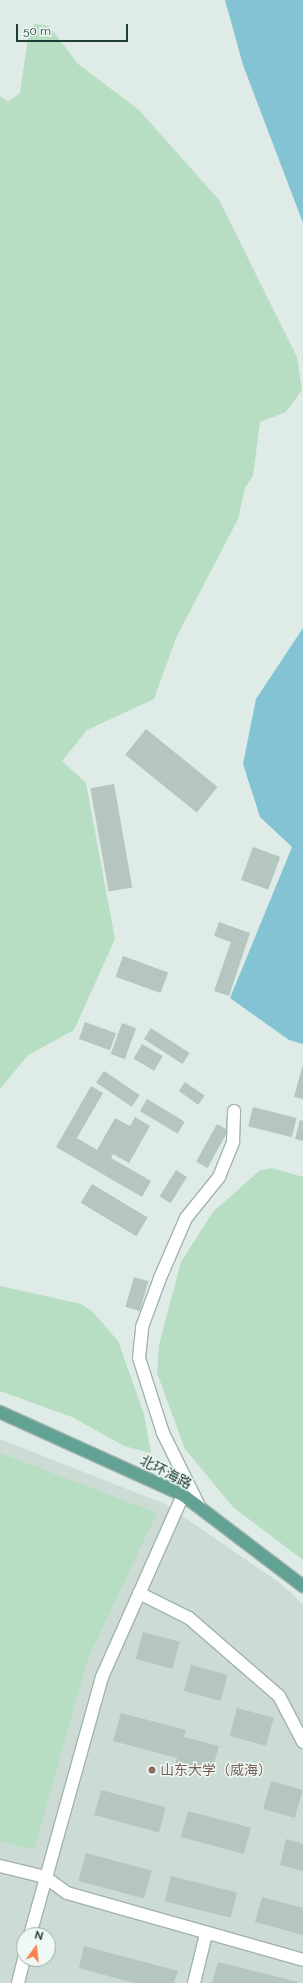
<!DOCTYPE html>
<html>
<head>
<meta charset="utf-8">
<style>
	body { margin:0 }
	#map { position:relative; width:303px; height:1983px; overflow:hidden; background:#dfebe6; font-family:Raleway,"Noto Sans SC",sans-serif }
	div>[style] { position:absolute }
	.built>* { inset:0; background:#cddbd5 }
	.green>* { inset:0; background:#b7ddc3 }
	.water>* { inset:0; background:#84c3d3 }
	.building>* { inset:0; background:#b4c6bf; transform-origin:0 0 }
	.roads { filter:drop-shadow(1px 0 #a2b3ad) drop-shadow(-1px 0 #a2b3ad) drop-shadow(0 1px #a2b3ad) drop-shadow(0 -1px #a2b3ad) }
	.minor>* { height:12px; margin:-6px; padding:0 6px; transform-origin:6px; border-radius:6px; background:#fff }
	.major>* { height:12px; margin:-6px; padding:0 6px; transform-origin:6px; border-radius:6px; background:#62a295 }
	.dots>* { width:11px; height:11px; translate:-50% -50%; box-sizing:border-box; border:2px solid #eff8f4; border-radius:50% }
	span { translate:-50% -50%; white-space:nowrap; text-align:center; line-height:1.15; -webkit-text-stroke:3px #eff8f4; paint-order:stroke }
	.street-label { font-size:14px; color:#1f3c35 }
	.education-label { font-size:14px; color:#785e54 }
	.left { translate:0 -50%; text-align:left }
	.north { position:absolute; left:16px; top:1927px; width:40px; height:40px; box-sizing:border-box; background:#eff8f4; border:1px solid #9cada8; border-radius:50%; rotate:15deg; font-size:11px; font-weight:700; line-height:16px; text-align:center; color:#1f3c35 }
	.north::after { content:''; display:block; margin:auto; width:14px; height:18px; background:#f78151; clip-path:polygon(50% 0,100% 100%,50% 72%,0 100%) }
	.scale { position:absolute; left:16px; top:24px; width:112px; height:18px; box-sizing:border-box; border:2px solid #1f3c35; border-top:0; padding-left:5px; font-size:12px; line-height:14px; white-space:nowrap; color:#1f3c35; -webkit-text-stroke:3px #eff8f4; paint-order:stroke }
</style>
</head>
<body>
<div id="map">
	<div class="built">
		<i style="clip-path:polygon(evenodd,0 1439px,165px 1504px,280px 1583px,303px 1604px,303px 1983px,0 1983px,0 1439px,24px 1935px,48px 1935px,48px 1959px,24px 1959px,24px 1935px)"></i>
	</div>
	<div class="green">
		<i style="clip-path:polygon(35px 24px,49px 26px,78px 64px,139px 110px,219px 200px,297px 357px,302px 390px,286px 412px,260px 422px,253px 476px,245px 488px,238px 519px,176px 638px,154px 699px,87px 730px,62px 761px,86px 783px,115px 939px,74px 1030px,28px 1055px,0 1089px,0 96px,8px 102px,20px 93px,28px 37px)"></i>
		<i style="clip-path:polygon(272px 1168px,303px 1177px,303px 1560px,233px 1507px,185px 1449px,157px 1373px,159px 1345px,181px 1262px,213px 1212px,259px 1171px)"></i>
		<i style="clip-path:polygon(0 1286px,81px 1304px,92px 1311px,118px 1341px,144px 1414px,151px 1453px,124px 1446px,72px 1417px,0 1391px)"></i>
		<i style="clip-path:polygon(0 1453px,157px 1513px,88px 1658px,34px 1850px,0 1841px)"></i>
	</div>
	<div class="water">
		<i style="clip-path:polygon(225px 0,303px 0,303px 223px,243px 65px)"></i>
		<i style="clip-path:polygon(303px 628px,303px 1044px,289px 1040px,230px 998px,292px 847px,260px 817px,243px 764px,256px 699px)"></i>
	</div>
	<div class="building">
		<i style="left:146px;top:729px;width:92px;height:33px;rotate:39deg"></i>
		<i style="left:114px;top:784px;width:105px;height:24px;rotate:80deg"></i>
		<i style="left:253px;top:847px;width:29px;height:35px;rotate:20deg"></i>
		<i style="clip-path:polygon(219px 922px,250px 933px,229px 996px,214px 991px,231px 942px,214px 936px)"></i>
		<i style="left:123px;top:956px;width:48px;height:22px;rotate:20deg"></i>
		<i style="left:85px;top:1022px;width:33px;height:18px;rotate:20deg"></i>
		<i style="left:122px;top:1023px;width:15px;height:33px;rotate:20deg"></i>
		<i style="left:151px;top:1028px;width:46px;height:13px;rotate:33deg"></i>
		<i style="left:142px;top:1044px;width:24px;height:17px;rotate:30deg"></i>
		<i style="clip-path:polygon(303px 1064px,303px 1099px,294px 1097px)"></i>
		<i style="left:104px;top:1071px;width:43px;height:14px;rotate:34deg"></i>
		<i style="left:185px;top:1082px;width:24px;height:11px;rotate:35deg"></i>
		<i style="clip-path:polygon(91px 1086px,103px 1093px,77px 1138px,97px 1150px,115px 1118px,130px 1126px,135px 1117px,150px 1126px,129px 1163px,113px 1154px,111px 1158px,151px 1181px,142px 1197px,56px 1147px)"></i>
		<i style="left:147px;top:1099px;width:44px;height:14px;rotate:31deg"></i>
		<i style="left:253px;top:1107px;width:45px;height:20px;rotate:14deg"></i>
		<i style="clip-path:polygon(300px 1120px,303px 1121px,303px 1141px,295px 1139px)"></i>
		<i style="left:217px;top:1124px;width:13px;height:43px;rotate:29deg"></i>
		<i style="left:176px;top:1170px;width:13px;height:31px;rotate:32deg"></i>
		<i style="left:92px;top:1184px;width:65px;height:22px;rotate:31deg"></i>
		<i style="left:134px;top:1277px;width:15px;height:31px;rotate:16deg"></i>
		<i style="left:143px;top:1632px;width:38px;height:28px;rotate:15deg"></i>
		<i style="left:191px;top:1665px;width:38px;height:27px;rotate:15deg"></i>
		<i style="left:237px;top:1708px;width:38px;height:29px;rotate:15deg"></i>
		<i style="clip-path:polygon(121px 1713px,186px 1730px,184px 1737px,219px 1746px,211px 1774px,175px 1765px,177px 1758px,113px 1741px)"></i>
		<i style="left:271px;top:1781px;width:33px;height:29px;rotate:16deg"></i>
		<i style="left:101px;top:1790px;width:67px;height:26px;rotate:15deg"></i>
		<i style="left:188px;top:1811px;width:65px;height:27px;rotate:15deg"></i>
		<i style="clip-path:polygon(286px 1839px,303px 1844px,303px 1871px,280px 1865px)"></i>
		<i style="left:86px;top:1853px;width:68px;height:29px;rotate:15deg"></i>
		<i style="left:171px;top:1876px;width:68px;height:26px;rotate:14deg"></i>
		<i style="clip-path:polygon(262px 1897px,303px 1908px,303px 1935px,255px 1922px)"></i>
		<i style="clip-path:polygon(84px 1946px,178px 1971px,174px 1983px,134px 1983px,79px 1968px)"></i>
		<i style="clip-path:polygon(218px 1962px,298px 1982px,298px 1983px,212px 1983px)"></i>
	</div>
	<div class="roads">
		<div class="minor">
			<i style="left:200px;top:1508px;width:84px;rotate:-116.3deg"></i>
			<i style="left:163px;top:1433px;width:79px;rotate:-107.7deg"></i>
			<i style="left:139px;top:1358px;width:31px;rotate:-84deg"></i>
			<i style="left:142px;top:1327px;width:52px;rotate:-69.8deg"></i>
			<i style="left:160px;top:1278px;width:65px;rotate:-66.6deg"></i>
			<i style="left:186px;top:1218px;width:53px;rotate:-51.2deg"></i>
			<i style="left:219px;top:1177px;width:38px;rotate:-68deg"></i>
			<i style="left:233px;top:1142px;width:31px;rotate:-88deg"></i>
			<i style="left:139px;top:1593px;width:56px;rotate:26.6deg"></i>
			<i style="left:189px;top:1618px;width:119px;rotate:40.9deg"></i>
			<i style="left:279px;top:1696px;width:52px;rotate:62.4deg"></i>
			<i style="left:0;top:1866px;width:46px;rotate:13.7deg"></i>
			<i style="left:45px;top:1877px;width:27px;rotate:36deg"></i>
			<i style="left:67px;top:1893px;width:245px;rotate:15.8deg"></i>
			<i style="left:30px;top:1935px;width:268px;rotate:-74.4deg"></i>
			<i style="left:102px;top:1677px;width:199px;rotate:-66deg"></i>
			<i style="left:18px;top:1983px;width:25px;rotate:-76deg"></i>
			<i style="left:194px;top:1983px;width:50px;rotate:-76.2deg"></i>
		</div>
		<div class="major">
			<i style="left:0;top:1412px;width:201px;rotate:24.4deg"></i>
			<i style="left:183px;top:1495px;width:151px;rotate:37.2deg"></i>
		</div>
	</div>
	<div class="dots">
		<i style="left:152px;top:1770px;background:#8d6e63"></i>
	</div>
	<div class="street-label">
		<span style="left:166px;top:1472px;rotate:27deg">北环海路</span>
	</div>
	<div class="education-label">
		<span class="left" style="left:160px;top:1770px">山东大学（威海）</span>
	</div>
	<div class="north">N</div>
	<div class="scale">50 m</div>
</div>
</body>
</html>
